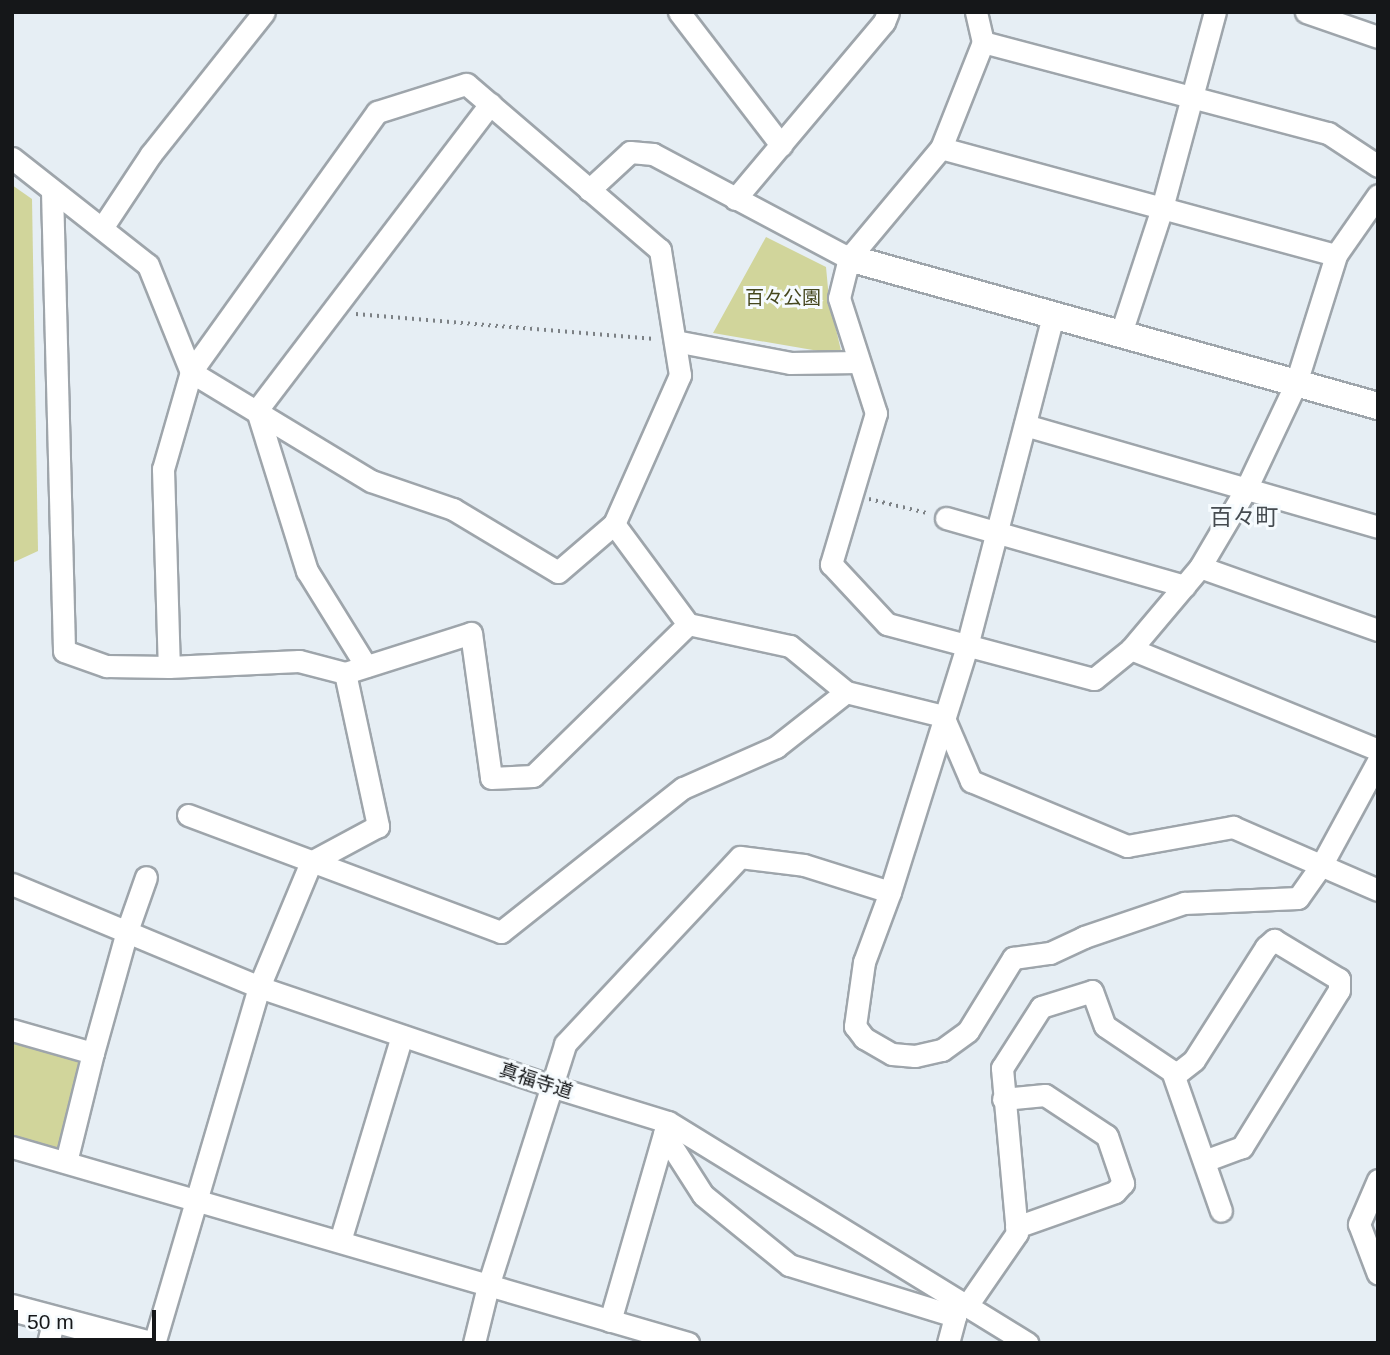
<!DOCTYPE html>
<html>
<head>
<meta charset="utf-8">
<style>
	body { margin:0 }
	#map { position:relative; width:1390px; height:1355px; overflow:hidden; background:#e6eef4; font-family:Helvetica,"Noto Sans JP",sans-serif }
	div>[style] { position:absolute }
	.green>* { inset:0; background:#d1d59b }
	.path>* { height:3.5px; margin-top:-1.75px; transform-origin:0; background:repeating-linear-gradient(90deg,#7c8185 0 2px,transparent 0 7px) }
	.roads { filter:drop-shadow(2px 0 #9ea5ab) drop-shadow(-2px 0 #9ea5ab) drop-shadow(0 2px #9ea5ab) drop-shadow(0 -2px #9ea5ab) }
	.minor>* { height:21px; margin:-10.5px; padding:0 10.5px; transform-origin:10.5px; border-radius:10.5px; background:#fff }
	.tertiary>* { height:26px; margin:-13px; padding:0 13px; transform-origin:13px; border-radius:13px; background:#fff }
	span { translate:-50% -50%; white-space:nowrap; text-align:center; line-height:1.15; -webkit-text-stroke:6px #f6fbfe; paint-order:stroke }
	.park-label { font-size:19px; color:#45471e }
	.street-label { font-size:19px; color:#151719 }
	.quarter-label { font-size:23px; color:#464c51 }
	.frame { position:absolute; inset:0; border:14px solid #151719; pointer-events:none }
	.scale { position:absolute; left:14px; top:1310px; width:142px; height:32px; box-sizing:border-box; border:4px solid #151719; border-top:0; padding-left:9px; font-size:21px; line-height:24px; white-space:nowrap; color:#151719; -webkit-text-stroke:5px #f6fbfe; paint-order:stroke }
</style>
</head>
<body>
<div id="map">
	<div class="green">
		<i style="clip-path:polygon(12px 185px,32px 199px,38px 551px,12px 563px)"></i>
		<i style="clip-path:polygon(766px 237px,826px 267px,829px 299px,842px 355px,713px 333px)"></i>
		<i style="clip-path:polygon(12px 1038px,83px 1058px,59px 1153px,12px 1140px)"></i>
	</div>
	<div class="path">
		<i style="left:356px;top:314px;width:300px;rotate:4.8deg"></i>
		<i style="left:869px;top:499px;width:60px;rotate:13.6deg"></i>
	</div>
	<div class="roads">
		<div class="minor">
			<i style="left:679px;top:12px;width:168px;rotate:52.5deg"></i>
			<i style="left:976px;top:12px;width:31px;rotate:77deg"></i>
			<i style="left:983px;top:42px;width:114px;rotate:111.6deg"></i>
			<i style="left:941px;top:148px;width:143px;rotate:129.9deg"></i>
			<i style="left:849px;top:258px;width:41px;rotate:104deg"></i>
			<i style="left:839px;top:298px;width:121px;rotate:72.2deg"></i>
			<i style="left:876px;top:413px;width:158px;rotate:106.6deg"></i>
			<i style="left:831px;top:564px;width:82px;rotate:47deg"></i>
			<i style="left:887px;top:624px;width:214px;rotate:14.9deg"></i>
			<i style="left:1094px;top:679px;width:48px;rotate:-39deg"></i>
			<i style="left:1131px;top:649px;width:107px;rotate:-49.9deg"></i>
			<i style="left:1200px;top:567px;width:91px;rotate:-59.5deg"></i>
			<i style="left:1246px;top:489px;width:117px;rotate:-64.7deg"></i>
			<i style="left:1296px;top:383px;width:134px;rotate:-72.6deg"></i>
			<i style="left:1336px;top:255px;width:73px;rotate:-55deg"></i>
			<i style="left:1306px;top:12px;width:76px;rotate:19.1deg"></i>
			<i style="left:983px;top:42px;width:357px;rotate:14.8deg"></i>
			<i style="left:1328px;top:133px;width:60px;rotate:33.4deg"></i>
			<i style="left:941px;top:148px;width:409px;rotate:15.2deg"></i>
			<i style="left:12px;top:158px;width:173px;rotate:38.2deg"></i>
			<i style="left:148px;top:265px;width:115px;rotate:68.1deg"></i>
			<i style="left:191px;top:372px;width:210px;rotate:31.2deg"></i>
			<i style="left:371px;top:481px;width:87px;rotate:18.9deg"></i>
			<i style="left:453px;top:509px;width:122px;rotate:31deg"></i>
			<i style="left:558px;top:572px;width:74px;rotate:-40.6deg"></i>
			<i style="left:614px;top:524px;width:163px;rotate:-66.1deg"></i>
			<i style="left:680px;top:375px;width:127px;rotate:-99.1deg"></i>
			<i style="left:660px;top:250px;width:255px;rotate:-139.4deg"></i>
			<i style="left:466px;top:84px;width:93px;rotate:162.5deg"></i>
			<i style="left:377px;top:112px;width:320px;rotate:125.6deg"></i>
			<i style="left:191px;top:372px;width:101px;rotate:106.1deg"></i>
			<i style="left:163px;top:469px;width:198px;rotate:88.3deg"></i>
			<i style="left:589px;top:190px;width:56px;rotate:-42.8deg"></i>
			<i style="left:630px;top:152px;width:23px;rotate:5deg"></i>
			<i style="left:653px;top:154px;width:222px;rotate:28deg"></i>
			<i style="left:52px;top:191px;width:460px;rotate:88.5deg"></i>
			<i style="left:64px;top:651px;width:45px;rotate:19.7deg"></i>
			<i style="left:106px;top:666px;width:63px;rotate:0.9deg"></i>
			<i style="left:169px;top:667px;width:130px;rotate:-2.6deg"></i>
			<i style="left:299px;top:661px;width:48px;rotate:14.6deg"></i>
			<i style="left:345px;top:673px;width:157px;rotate:77.8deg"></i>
			<i style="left:378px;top:826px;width:76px;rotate:151.8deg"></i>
			<i style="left:311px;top:862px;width:135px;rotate:112.6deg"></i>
			<i style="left:259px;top:987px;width:371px;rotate:106.4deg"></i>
			<i style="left:735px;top:199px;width:231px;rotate:-49.9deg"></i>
			<i style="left:884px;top:22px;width:11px;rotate:-68deg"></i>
			<i style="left:102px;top:228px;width:89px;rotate:-56.5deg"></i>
			<i style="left:151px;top:154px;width:181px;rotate:-51.5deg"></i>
			<i style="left:1121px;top:333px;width:132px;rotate:-71.8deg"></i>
			<i style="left:1162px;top:208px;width:203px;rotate:-74.9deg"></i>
			<i style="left:675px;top:341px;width:117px;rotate:10.8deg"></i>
			<i style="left:790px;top:363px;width:69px;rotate:-0.8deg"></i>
			<i style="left:1025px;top:425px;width:367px;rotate:16.1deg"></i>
			<i style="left:946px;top:518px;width:248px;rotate:15.9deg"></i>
			<i style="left:614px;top:524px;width:124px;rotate:53.5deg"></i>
			<i style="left:1200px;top:567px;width:189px;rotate:19.5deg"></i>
			<i style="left:1131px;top:649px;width:267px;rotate:22.2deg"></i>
			<i style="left:366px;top:666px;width:112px;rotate:-121.8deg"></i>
			<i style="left:307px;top:571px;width:169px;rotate:-107.3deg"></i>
			<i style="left:257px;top:410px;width:385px;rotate:-52.7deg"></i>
			<i style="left:345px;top:673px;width:132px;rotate:-17.6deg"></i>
			<i style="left:471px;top:633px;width:146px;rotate:82.1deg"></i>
			<i style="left:491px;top:778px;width:42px;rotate:-2.7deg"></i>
			<i style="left:533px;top:776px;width:217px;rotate:-44.4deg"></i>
			<i style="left:688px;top:624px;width:104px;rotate:12.2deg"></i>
			<i style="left:790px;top:646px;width:72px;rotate:39.4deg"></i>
			<i style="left:846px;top:692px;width:100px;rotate:13.9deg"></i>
			<i style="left:943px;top:716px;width:71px;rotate:66.7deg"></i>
			<i style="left:971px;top:781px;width:169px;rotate:22.6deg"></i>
			<i style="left:1127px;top:846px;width:108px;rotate:-10.2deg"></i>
			<i style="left:1233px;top:827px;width:158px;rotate:23.5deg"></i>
			<i style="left:188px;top:815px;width:334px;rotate:20.5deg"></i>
			<i style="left:501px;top:932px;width:232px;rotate:-38.4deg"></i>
			<i style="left:683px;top:788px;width:102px;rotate:-23.8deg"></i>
			<i style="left:776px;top:747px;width:89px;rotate:-38.2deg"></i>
			<i style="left:12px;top:884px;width:268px;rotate:22.6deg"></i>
			<i style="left:259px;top:987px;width:308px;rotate:18.7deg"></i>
			<i style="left:551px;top:1086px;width:122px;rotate:17.1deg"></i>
			<i style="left:668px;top:1122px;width:422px;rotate:31.6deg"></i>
			<i style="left:890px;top:892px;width:75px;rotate:110.4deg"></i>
			<i style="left:864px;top:962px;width:65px;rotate:98deg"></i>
			<i style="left:855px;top:1026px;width:15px;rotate:53deg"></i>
			<i style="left:864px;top:1038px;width:32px;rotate:30deg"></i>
			<i style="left:892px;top:1054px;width:23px;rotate:5deg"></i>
			<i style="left:915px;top:1056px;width:28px;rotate:-13deg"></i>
			<i style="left:942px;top:1050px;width:32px;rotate:-36deg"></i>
			<i style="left:968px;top:1031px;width:86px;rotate:-58.3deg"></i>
			<i style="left:1013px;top:958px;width:37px;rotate:-8deg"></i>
			<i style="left:1050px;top:953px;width:38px;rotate:-25deg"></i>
			<i style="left:1084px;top:937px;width:106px;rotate:-18.8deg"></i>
			<i style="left:1184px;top:903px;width:114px;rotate:-2.5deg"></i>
			<i style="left:1298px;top:898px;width:42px;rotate:-54.8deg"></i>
			<i style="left:1322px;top:864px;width:117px;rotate:-61.5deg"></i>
			<i style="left:12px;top:1030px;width:84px;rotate:15.9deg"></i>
			<i style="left:1175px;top:1075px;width:24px;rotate:-38deg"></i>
			<i style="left:1194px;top:1060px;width:134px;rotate:-57.5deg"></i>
			<i style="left:1266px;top:947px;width:11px;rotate:-41deg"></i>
			<i style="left:1274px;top:940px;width:76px;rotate:31deg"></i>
			<i style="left:1339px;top:979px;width:11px;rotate:90deg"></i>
			<i style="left:1339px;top:990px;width:185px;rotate:121.7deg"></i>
			<i style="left:1242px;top:1147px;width:40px;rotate:159.8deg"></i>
			<i style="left:1003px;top:1099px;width:42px;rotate:-5.4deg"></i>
			<i style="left:1045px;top:1095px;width:74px;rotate:33.5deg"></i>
			<i style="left:1107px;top:1136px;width:50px;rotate:71.2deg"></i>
			<i style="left:1123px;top:1183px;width:12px;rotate:132deg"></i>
			<i style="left:1115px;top:1192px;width:105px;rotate:160.5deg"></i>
			<i style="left:664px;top:1134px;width:72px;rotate:57.4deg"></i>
			<i style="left:703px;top:1195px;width:111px;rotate:39.1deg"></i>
			<i style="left:789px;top:1265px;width:174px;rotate:17.1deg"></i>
			<i style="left:12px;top:1147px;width:704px;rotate:16.17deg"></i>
			<i style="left:66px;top:1162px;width:112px;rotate:-76.1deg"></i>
			<i style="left:93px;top:1053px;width:127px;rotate:-74.4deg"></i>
			<i style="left:127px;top:931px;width:57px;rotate:-70.6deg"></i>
			<i style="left:1378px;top:1180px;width:48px;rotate:113.4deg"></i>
			<i style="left:1359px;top:1224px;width:53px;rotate:69.2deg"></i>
			<i style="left:340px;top:1241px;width:214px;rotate:-73.2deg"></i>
			<i style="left:968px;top:1304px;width:86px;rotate:-55.4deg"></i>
			<i style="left:1017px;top:1233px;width:166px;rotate:-95.2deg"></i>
			<i style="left:1002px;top:1068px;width:72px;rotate:-57.4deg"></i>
			<i style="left:1041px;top:1007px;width:53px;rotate:-17.4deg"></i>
			<i style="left:1092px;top:991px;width:37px;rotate:70deg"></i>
			<i style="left:1105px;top:1026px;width:81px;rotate:33.9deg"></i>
			<i style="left:1172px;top:1071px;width:148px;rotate:70.7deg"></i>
			<i style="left:610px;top:1321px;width:202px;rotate:-73.9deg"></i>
			<i style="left:48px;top:1343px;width:25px;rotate:-76deg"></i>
			<i style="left:474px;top:1343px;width:59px;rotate:-76.2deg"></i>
			<i style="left:488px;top:1286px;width:254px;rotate:-72.3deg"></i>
			<i style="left:565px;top:1044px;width:256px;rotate:-46.9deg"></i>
			<i style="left:740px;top:857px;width:64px;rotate:7.1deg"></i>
			<i style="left:804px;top:865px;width:90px;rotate:17.4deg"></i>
			<i style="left:890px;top:892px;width:258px;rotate:-72.6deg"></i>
			<i style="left:967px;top:646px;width:340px;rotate:-75.4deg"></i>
			<i style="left:948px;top:1343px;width:39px;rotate:-75deg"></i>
		</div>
		<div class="tertiary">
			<i style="left:849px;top:258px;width:549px;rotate:15.63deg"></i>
			<i style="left:12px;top:1308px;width:137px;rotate:14.9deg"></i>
		</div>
	</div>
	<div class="park-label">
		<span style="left:783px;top:298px">百々公園</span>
	</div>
	<div class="street-label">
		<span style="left:536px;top:1081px;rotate:18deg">真福寺道</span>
	</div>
	<div class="quarter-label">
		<span style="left:1244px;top:517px">百々町</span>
	</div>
	<div class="frame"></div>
	<div class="scale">50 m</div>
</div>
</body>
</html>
